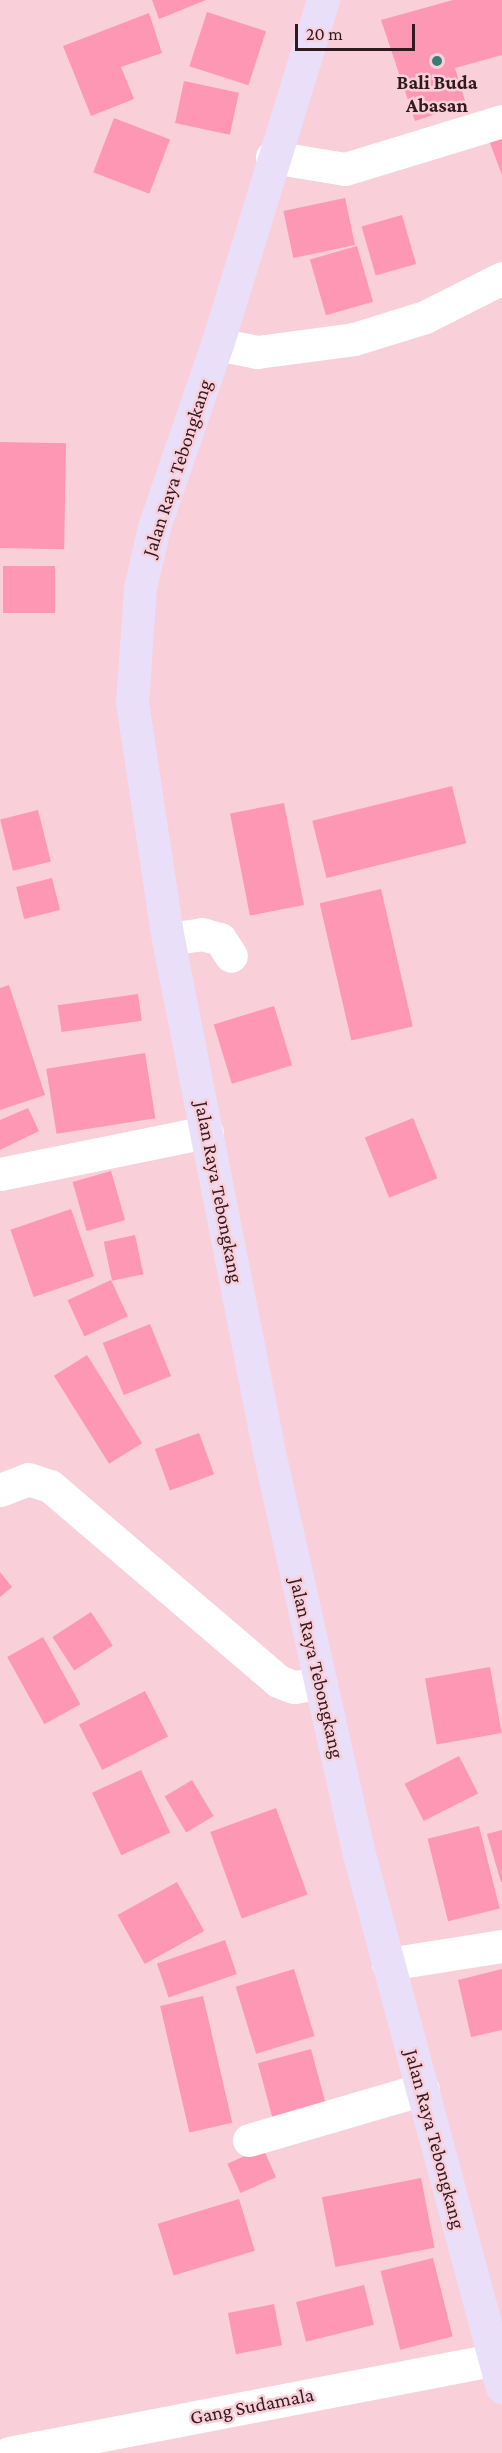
<!DOCTYPE html>
<html>
<head>
<meta charset="utf-8">
<style>
	body { margin:0 }
	#map { position:relative; width:502px; height:2453px; overflow:hidden; background:#f9cfd9; font-family:"Crimson Pro",serif }
	div>[style] { position:absolute }
	.building>* { inset:0; background:#fe97b4; transform-origin:0 0 }
	.minor>* { height:33px; margin:-16.5px; padding:0 16.5px; transform-origin:16.5px; border-radius:16.5px; background:#fff }
	.major>* { height:33px; margin:-16.5px; padding:0 16.5px; transform-origin:16.5px; border-radius:16.5px; background:#e9dff8 }
	.dots>* { width:16px; height:16px; translate:-50% -50%; box-sizing:border-box; border:3px solid #f9cfd9; border-radius:50% }
	span { translate:-50% -50%; white-space:nowrap; text-align:center; line-height:1.15; -webkit-text-stroke:5px #f9cfd9; paint-order:stroke }
	.poi-label { font-size:20px; color:#311920; font-weight:700 }
	.street-label { font-size:20px; color:#311920 }
	.scale { position:absolute; left:295px; top:24px; width:120px; height:27px; box-sizing:border-box; border:3px solid #311920; border-top:0; padding-left:8px; font-size:18px; line-height:21px; white-space:nowrap; color:#311920; -webkit-text-stroke:4px #f9cfd9; paint-order:stroke }
</style>
</head>
<body>
<div id="map">
	<div class="building">
		<i style="clip-path:polygon(152px 0,206px 0,159px 19px)"></i>
		<i style="clip-path:polygon(453px 0,502px 0,502px 55px,455px 68px,466px 104px,415px 121px,381px 20px)"></i>
		<i style="left:207px;top:12px;width:62px;height:57px;rotate:18deg"></i>
		<i style="clip-path:polygon(149px 13px,162px 53px,121px 67px,134px 99px,91px 116px,63px 46px)"></i>
		<i style="left:184px;top:81px;width:56px;height:43px;rotate:12deg"></i>
		<i style="left:114px;top:118px;width:60px;height:58px;rotate:21deg"></i>
		<i style="clip-path:polygon(502px 124px,502px 175px,485px 130px)"></i>
		<i style="left:345px;top:198px;width:48px;height:63px;rotate:78deg"></i>
		<i style="left:402px;top:215px;width:51px;height:42px;rotate:74deg"></i>
		<i style="left:357px;top:246px;width:58px;height:49px;rotate:74deg"></i>
		<i style="left:0;top:442px;width:66px;height:106px;rotate:1deg"></i>
		<i style="left:3px;top:566px;width:52px;height:47px"></i>
		<i style="left:452px;top:786px;width:59px;height:144px;rotate:76deg"></i>
		<i style="left:284px;top:803px;width:104px;height:55px;rotate:79deg"></i>
		<i style="left:38px;top:810px;width:53px;height:39px;rotate:76deg"></i>
		<i style="left:52px;top:878px;width:33px;height:37px;rotate:76deg"></i>
		<i style="left:381px;top:889px;width:141px;height:63px;rotate:77deg"></i>
		<i style="clip-path:polygon(9px 985px,45px 1095px,0 1110px,0 988px)"></i>
		<i style="left:138px;top:994px;width:27px;height:81px;rotate:82deg"></i>
		<i style="left:274px;top:1006px;width:62px;height:63px;rotate:73deg"></i>
		<i style="left:145px;top:1053px;width:66px;height:100px;rotate:81deg"></i>
		<i style="clip-path:polygon(28px 1108px,39px 1131px,0 1150px,0 1120px)"></i>
		<i style="left:413px;top:1118px;width:65px;height:52px;rotate:68deg"></i>
		<i style="left:111px;top:1171px;width:51px;height:40px;rotate:74deg"></i>
		<i style="left:71px;top:1209px;width:71px;height:64px;rotate:71deg"></i>
		<i style="left:135px;top:1235px;width:40px;height:32px;rotate:78deg"></i>
		<i style="left:111px;top:1280px;width:40px;height:48px;rotate:65deg"></i>
		<i style="left:150px;top:1324px;width:56px;height:51px;rotate:68deg"></i>
		<i style="left:87px;top:1355px;width:104px;height:39px;rotate:58deg"></i>
		<i style="left:199px;top:1433px;width:44px;height:47px;rotate:70deg"></i>
		<i style="clip-path:polygon(0 1572px,12px 1587px,0 1597px)"></i>
		<i style="left:91px;top:1612px;width:40px;height:46px;rotate:57deg"></i>
		<i style="left:43px;top:1637px;width:77px;height:41px;rotate:61deg"></i>
		<i style="left:490px;top:1667px;width:67px;height:66px;rotate:80deg"></i>
		<i style="left:145px;top:1691px;width:51px;height:74px;rotate:63deg"></i>
		<i style="left:459px;top:1756px;width:42px;height:61px;rotate:63deg"></i>
		<i style="left:141px;top:1770px;width:69px;height:54px;rotate:65deg"></i>
		<i style="left:192px;top:1780px;width:42px;height:32px;rotate:59deg"></i>
		<i style="left:276px;top:1808px;width:92px;height:70px;rotate:70deg"></i>
		<i style="left:479px;top:1826px;width:85px;height:53px;rotate:76deg"></i>
		<i style="clip-path:polygon(502px 1830px,502px 1882px,501px 1882px,487px 1834px)"></i>
		<i style="left:177px;top:1882px;width:56px;height:68px;rotate:61deg"></i>
		<i style="left:225px;top:1940px;width:36px;height:72px;rotate:71deg"></i>
		<i style="left:294px;top:1969px;width:70px;height:61px;rotate:73deg"></i>
		<i style="clip-path:polygon(502px 1969px,502px 2030px,471px 2037px,458px 1980px)"></i>
		<i style="left:203px;top:1996px;width:130px;height:44px;rotate:77deg"></i>
		<i style="left:311px;top:2049px;width:60px;height:55px;rotate:75deg"></i>
		<i style="left:263px;top:2148px;width:32px;height:39px;rotate:66deg"></i>
		<i style="left:421px;top:2178px;width:71px;height:101px;rotate:79deg"></i>
		<i style="left:239px;top:2199px;width:54px;height:85px;rotate:73deg"></i>
		<i style="left:433px;top:2258px;width:81px;height:54px;rotate:76deg"></i>
		<i style="left:364px;top:2285px;width:41px;height:70px;rotate:76deg"></i>
		<i style="left:274px;top:2304px;width:42px;height:47px;rotate:79deg"></i>
	</div>
	<div class="minor">
		<i style="left:272px;top:157px;width:74px;rotate:9.3deg"></i>
		<i style="left:345px;top:169px;width:164px;rotate:-17deg"></i>
		<i style="left:217px;top:344px;width:41px;rotate:11.3deg"></i>
		<i style="left:257px;top:352px;width:98px;rotate:-7.6deg"></i>
		<i style="left:354px;top:339px;width:74px;rotate:-17.2deg"></i>
		<i style="left:425px;top:317px;width:86px;rotate:-26.9deg"></i>
		<i style="left:168px;top:939px;width:34px;rotate:-8deg"></i>
		<i style="left:202px;top:934px;width:19px;rotate:16deg"></i>
		<i style="left:220px;top:939px;width:20px;rotate:57deg"></i>
		<i style="left:0;top:1174px;width:211px;rotate:-11.5deg"></i>
		<i style="left:0;top:1490px;width:30px;rotate:-21deg"></i>
		<i style="left:28px;top:1479px;width:23px;rotate:18deg"></i>
		<i style="left:50px;top:1486px;width:300px;rotate:40.5deg"></i>
		<i style="left:278px;top:1681px;width:17px;rotate:21deg"></i>
		<i style="left:294px;top:1687px;width:27px;rotate:-8deg"></i>
		<i style="left:388px;top:1964px;width:115px;rotate:-9deg"></i>
		<i style="left:249px;top:2140px;width:181px;rotate:-16.3deg"></i>
		<i style="left:9px;top:2453px;width:494px;rotate:-10.9deg"></i>
	</div>
	<div class="major">
		<i style="left:323px;top:0;width:360px;rotate:107.1deg"></i>
		<i style="left:217px;top:344px;width:194px;rotate:109deg"></i>
		<i style="left:154px;top:527px;width:63px;rotate:102.9deg"></i>
		<i style="left:140px;top:588px;width:114px;rotate:94deg"></i>
		<i style="left:132px;top:702px;width:240px;rotate:81.4deg"></i>
		<i style="left:168px;top:939px;width:523px;rotate:78.86deg"></i>
		<i style="left:269px;top:1452px;width:412px;rotate:77.4deg"></i>
		<i style="left:359px;top:1854px;width:552px;rotate:74.98deg"></i>
	</div>
	<div class="dots">
		<i style="left:437px;top:61px;background:#387d72"></i>
	</div>
	<div class="poi-label">
		<span style="left:437px;top:94px">Bali Buda<br>Abasan</span>
	</div>
	<div class="street-label">
		<span style="left:177px;top:468px;rotate:-72deg">Jalan Raya Tebongkang</span>
		<span style="left:219px;top:1192px;rotate:79deg">Jalan Raya Tebongkang</span>
		<span style="left:317px;top:1668px;rotate:77deg">Jalan Raya Tebongkang</span>
		<span style="left:435px;top:2139px;rotate:75deg">Jalan Raya Tebongkang</span>
		<span style="left:252px;top:2406px;rotate:-11deg">Gang Sudamala</span>
	</div>
	<div class="scale">20 m</div>
</div>
</body>
</html>
